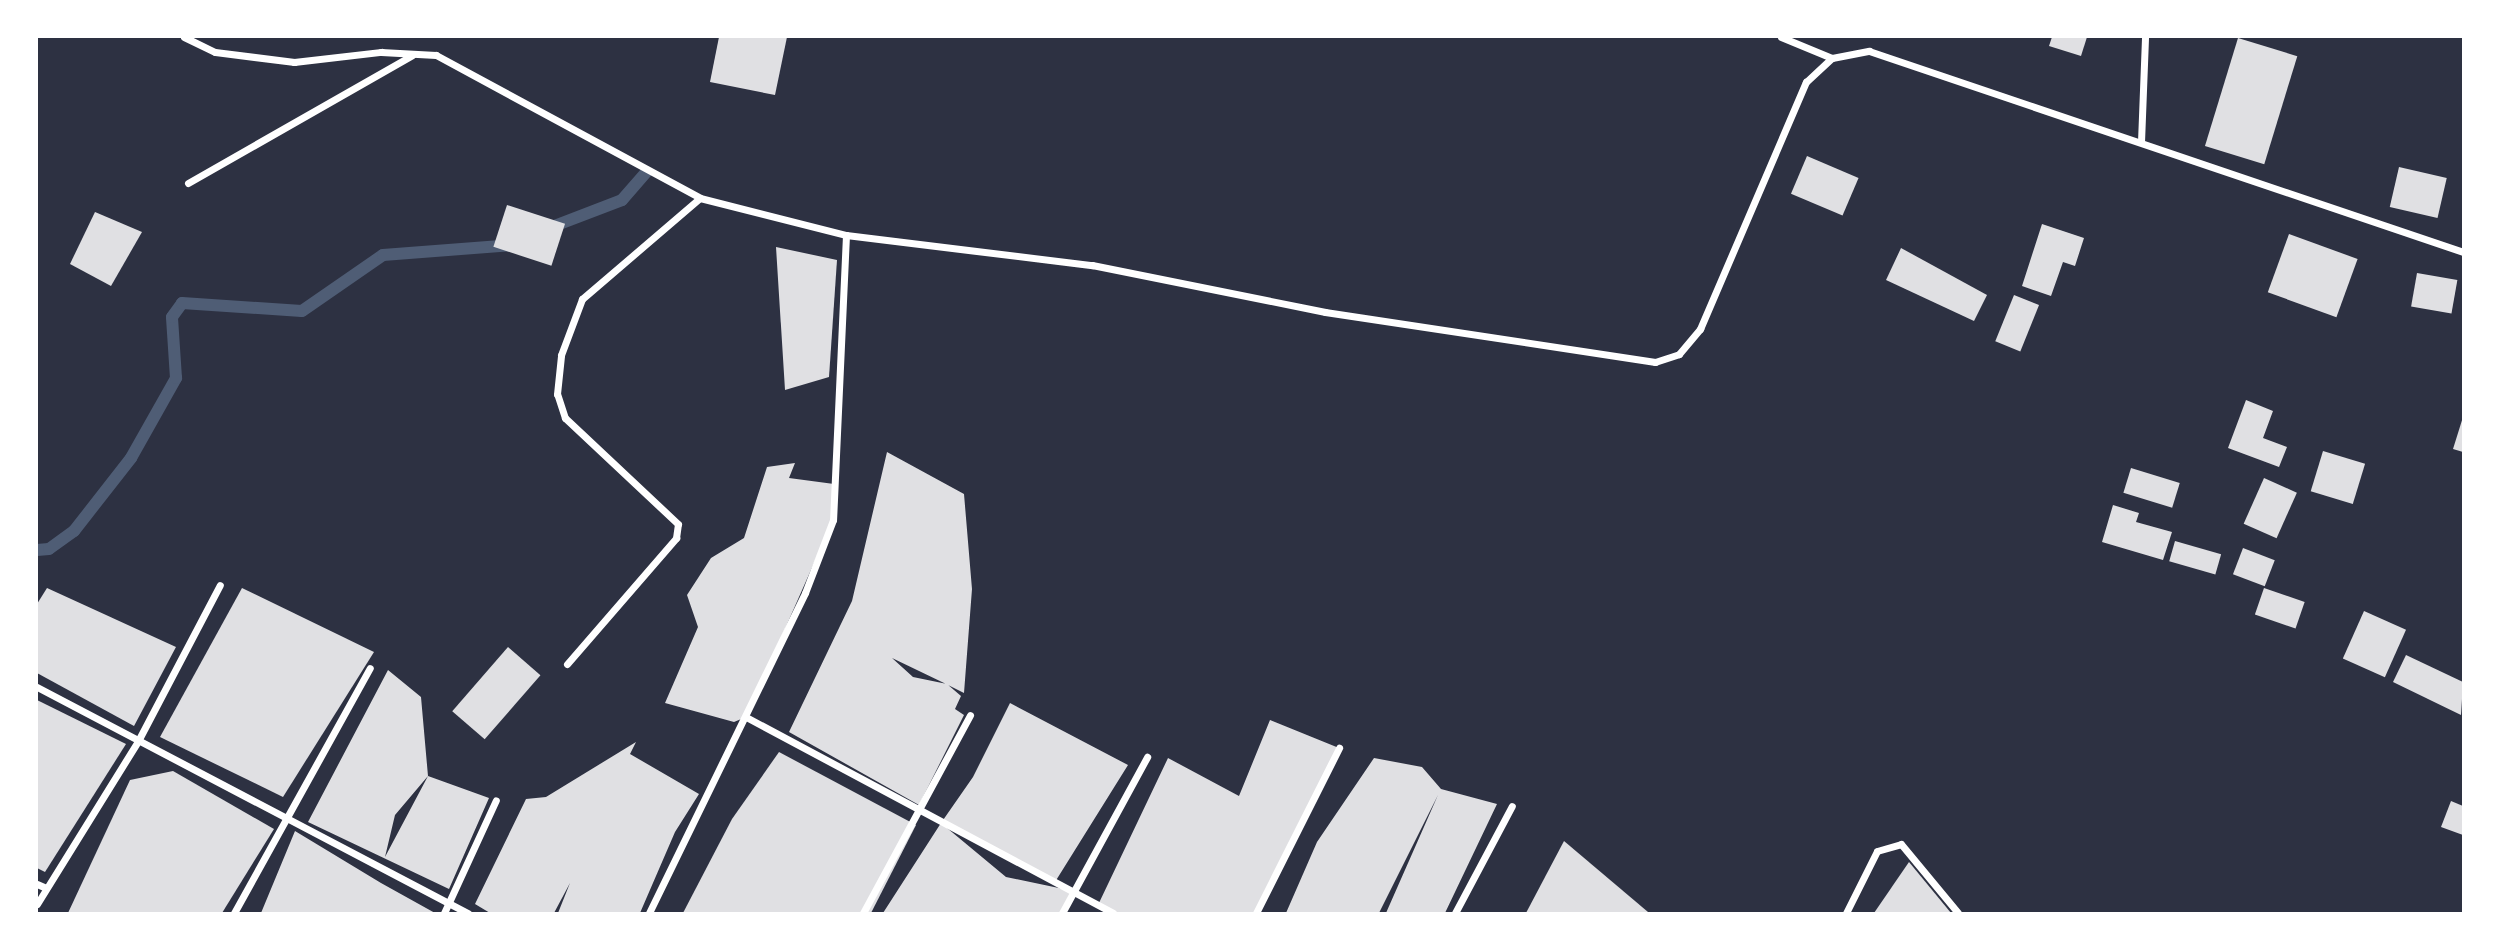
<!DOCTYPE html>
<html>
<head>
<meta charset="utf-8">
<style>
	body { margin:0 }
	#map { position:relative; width:2500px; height:950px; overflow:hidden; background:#2d3142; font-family:"Noto Serif",serif }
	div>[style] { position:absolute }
	.stream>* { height:12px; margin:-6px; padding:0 6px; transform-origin:6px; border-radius:6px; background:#4f5d75 }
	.building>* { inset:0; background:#e0e0e3; transform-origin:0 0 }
	.minor>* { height:7px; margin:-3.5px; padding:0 3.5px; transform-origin:3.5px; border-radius:3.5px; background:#fff }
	span { translate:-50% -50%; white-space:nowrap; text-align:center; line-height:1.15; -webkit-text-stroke:7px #fff; paint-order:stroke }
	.frame { position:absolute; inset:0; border:38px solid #fff; pointer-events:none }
</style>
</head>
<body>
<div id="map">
	<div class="stream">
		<i style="left:549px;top:228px;width:78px;rotate:-21deg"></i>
		<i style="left:622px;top:200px;width:37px;rotate:-49deg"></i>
		<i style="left:37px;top:550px;width:12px;rotate:-5deg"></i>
		<i style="left:49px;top:549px;width:31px;rotate:-36deg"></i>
		<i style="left:74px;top:531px;width:93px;rotate:-52deg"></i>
		<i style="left:131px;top:458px;width:92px;rotate:-60.6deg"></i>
		<i style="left:176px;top:378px;width:61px;rotate:-93.8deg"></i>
		<i style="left:172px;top:317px;width:17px;rotate:-54deg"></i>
		<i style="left:182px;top:303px;width:120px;rotate:3.8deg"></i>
		<i style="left:302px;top:311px;width:98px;rotate:-34.7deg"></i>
		<i style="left:383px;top:255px;width:130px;rotate:-4.4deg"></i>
	</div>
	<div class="building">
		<i style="clip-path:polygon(719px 37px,787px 37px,775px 95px,710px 82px)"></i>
		<i style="clip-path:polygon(2052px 37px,2087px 37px,2081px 56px,2049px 46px)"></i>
		<i style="left:2238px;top:38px;width:62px;height:113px;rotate:17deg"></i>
		<i style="left:1807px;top:156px;width:56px;height:41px;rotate:23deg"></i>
		<i style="left:2399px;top:167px;width:49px;height:41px;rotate:13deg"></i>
		<i style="left:507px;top:205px;width:61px;height:44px;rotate:18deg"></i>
		<i style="clip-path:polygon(95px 212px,142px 232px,111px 286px,70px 264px)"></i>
		<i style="clip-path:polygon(2042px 224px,2084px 238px,2075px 266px,2063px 262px,2051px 296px,2022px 286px)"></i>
		<i style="left:2289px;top:234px;width:73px;height:62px;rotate:20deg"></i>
		<i style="clip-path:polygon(776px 247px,837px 260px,829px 377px,785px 390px)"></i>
		<i style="clip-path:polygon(1901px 248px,1987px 295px,1974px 321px,1886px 280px)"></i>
		<i style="left:2417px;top:273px;width:41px;height:34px;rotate:10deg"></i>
		<i style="left:2014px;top:295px;width:27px;height:50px;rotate:22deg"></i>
		<i style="clip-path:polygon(2246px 400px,2273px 411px,2263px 438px,2287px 447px,2279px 467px,2228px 448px)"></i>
		<i style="clip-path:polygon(2463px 417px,2463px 452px,2453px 449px)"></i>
		<i style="left:2323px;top:451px;width:44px;height:42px;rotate:17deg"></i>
		<i style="clip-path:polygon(887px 452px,964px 494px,972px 589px,964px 693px,944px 683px,892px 658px,913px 677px,947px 684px,961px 696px,955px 709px,964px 715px,919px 805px,789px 732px,852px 601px)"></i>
		<i style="clip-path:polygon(795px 463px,789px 478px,834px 484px,833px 520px,746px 717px,734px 722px,665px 703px,698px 627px,687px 595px,711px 558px,744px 538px,767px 467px)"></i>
		<i style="left:2131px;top:468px;width:51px;height:26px;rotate:17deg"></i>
		<i style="left:2264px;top:478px;width:36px;height:50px;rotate:24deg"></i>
		<i style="clip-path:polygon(2113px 505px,2139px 513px,2136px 522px,2172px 532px,2163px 560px,2102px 542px)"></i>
		<i style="left:2175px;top:541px;width:48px;height:21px;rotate:16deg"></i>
		<i style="left:2243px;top:548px;width:34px;height:28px;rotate:21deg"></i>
		<i style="clip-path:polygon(47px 588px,176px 647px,134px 726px,37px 673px,37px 604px)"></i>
		<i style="clip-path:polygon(242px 588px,374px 652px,283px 797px,160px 737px)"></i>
		<i style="left:2264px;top:588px;width:43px;height:28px;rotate:19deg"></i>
		<i style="left:2364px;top:611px;width:46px;height:52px;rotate:24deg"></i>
		<i style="left:508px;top:647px;width:43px;height:85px;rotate:41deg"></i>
		<i style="clip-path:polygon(2406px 655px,2463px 682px,2461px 715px,2393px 682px)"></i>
		<i style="clip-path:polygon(388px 670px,421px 697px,428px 776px,395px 815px,385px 857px,428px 776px,489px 798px,449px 889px,308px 822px)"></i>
		<i style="clip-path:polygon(37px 700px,126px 744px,45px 872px,37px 868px)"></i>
		<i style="clip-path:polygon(1010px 703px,1128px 765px,1055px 882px,941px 823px,1006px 877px,1073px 891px,1062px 913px,883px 913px,941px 823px,973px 777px)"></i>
		<i style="clip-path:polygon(1270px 720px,1339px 748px,1256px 913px,1113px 913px,1098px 905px,1168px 758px,1239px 796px)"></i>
		<i style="clip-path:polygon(636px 742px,630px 754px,699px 794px,675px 832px,640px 913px,558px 913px,570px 883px,554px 913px,490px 913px,475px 904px,526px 799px,546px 797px)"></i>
		<i style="clip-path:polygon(779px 752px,916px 825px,871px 913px,683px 913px,732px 819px)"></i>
		<i style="clip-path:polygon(1374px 758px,1422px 767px,1441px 789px,1497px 804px,1445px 913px,1386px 913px,1438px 795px,1379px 913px,1286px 913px,1317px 842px)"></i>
		<i style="clip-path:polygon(173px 771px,274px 829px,222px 913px,68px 913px,130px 780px)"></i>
		<i style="clip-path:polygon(2451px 801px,2463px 806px,2463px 835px,2441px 827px)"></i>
		<i style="clip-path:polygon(295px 831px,381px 883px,435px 913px,261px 913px)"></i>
		<i style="clip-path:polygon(1564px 841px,1648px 912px,1647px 913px,1526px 913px)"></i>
		<i style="clip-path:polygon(1909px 862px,1951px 913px,1874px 913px)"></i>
	</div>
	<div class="minor">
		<i style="left:184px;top:37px;width:34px;rotate:26deg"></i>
		<i style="left:215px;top:52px;width:80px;rotate:7.2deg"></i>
		<i style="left:294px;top:62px;width:88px;rotate:-6.6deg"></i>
		<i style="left:381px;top:52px;width:55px;rotate:3.1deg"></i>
		<i style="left:436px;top:55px;width:300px;rotate:28.4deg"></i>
		<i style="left:700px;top:198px;width:151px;rotate:14.2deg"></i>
		<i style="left:846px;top:235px;width:285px;rotate:92.6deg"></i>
		<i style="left:833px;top:520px;width:78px;rotate:111deg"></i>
		<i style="left:805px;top:593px;width:356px;rotate:116deg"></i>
		<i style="left:1781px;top:37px;width:55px;rotate:22.4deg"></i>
		<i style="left:2141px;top:142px;width:105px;rotate:-87.8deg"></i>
		<i style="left:188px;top:183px;width:258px;rotate:-29.7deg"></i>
		<i style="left:846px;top:235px;width:248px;rotate:7deg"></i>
		<i style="left:1092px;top:265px;width:238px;rotate:11.4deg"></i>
		<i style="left:1325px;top:312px;width:334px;rotate:8.6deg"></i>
		<i style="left:1655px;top:362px;width:25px;rotate:-18deg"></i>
		<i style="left:1679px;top:354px;width:33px;rotate:-50deg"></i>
		<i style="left:1700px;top:329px;width:269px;rotate:-66.8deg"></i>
		<i style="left:1806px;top:82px;width:35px;rotate:-43deg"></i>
		<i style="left:1832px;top:58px;width:38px;rotate:-11deg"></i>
		<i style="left:1869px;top:51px;width:627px;rotate:18.69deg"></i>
		<i style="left:567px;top:664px;width:167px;rotate:-49.1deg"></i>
		<i style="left:676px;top:538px;width:14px;rotate:-82deg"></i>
		<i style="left:678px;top:524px;width:155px;rotate:-136.8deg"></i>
		<i style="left:565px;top:418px;width:25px;rotate:-108deg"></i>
		<i style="left:557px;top:394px;width:39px;rotate:-84deg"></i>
		<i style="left:561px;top:355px;width:60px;rotate:-69.4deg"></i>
		<i style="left:582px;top:299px;width:155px;rotate:-40.6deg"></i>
		<i style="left:37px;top:687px;width:487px;rotate:27.7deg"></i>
		<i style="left:746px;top:717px;width:416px;rotate:28.1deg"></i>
		<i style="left:37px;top:884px;width:10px;rotate:24deg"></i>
		<i style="left:37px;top:904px;width:192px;rotate:-58.2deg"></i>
		<i style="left:138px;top:741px;width:176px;rotate:-62.3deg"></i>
		<i style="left:234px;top:913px;width:280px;rotate:-61deg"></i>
		<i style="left:444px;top:913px;width:124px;rotate:-65.3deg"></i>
		<i style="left:863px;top:913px;width:225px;rotate:-61.6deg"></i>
		<i style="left:1062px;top:913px;width:178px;rotate:-61.4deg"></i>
		<i style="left:1256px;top:913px;width:185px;rotate:-63.3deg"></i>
		<i style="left:1455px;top:913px;width:121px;rotate:-62deg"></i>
		<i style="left:1846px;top:913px;width:69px;rotate:-63.4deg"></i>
		<i style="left:1877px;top:851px;width:25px;rotate:-16deg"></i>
		<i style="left:1901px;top:844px;width:89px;rotate:50.4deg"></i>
	</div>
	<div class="frame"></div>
</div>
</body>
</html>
